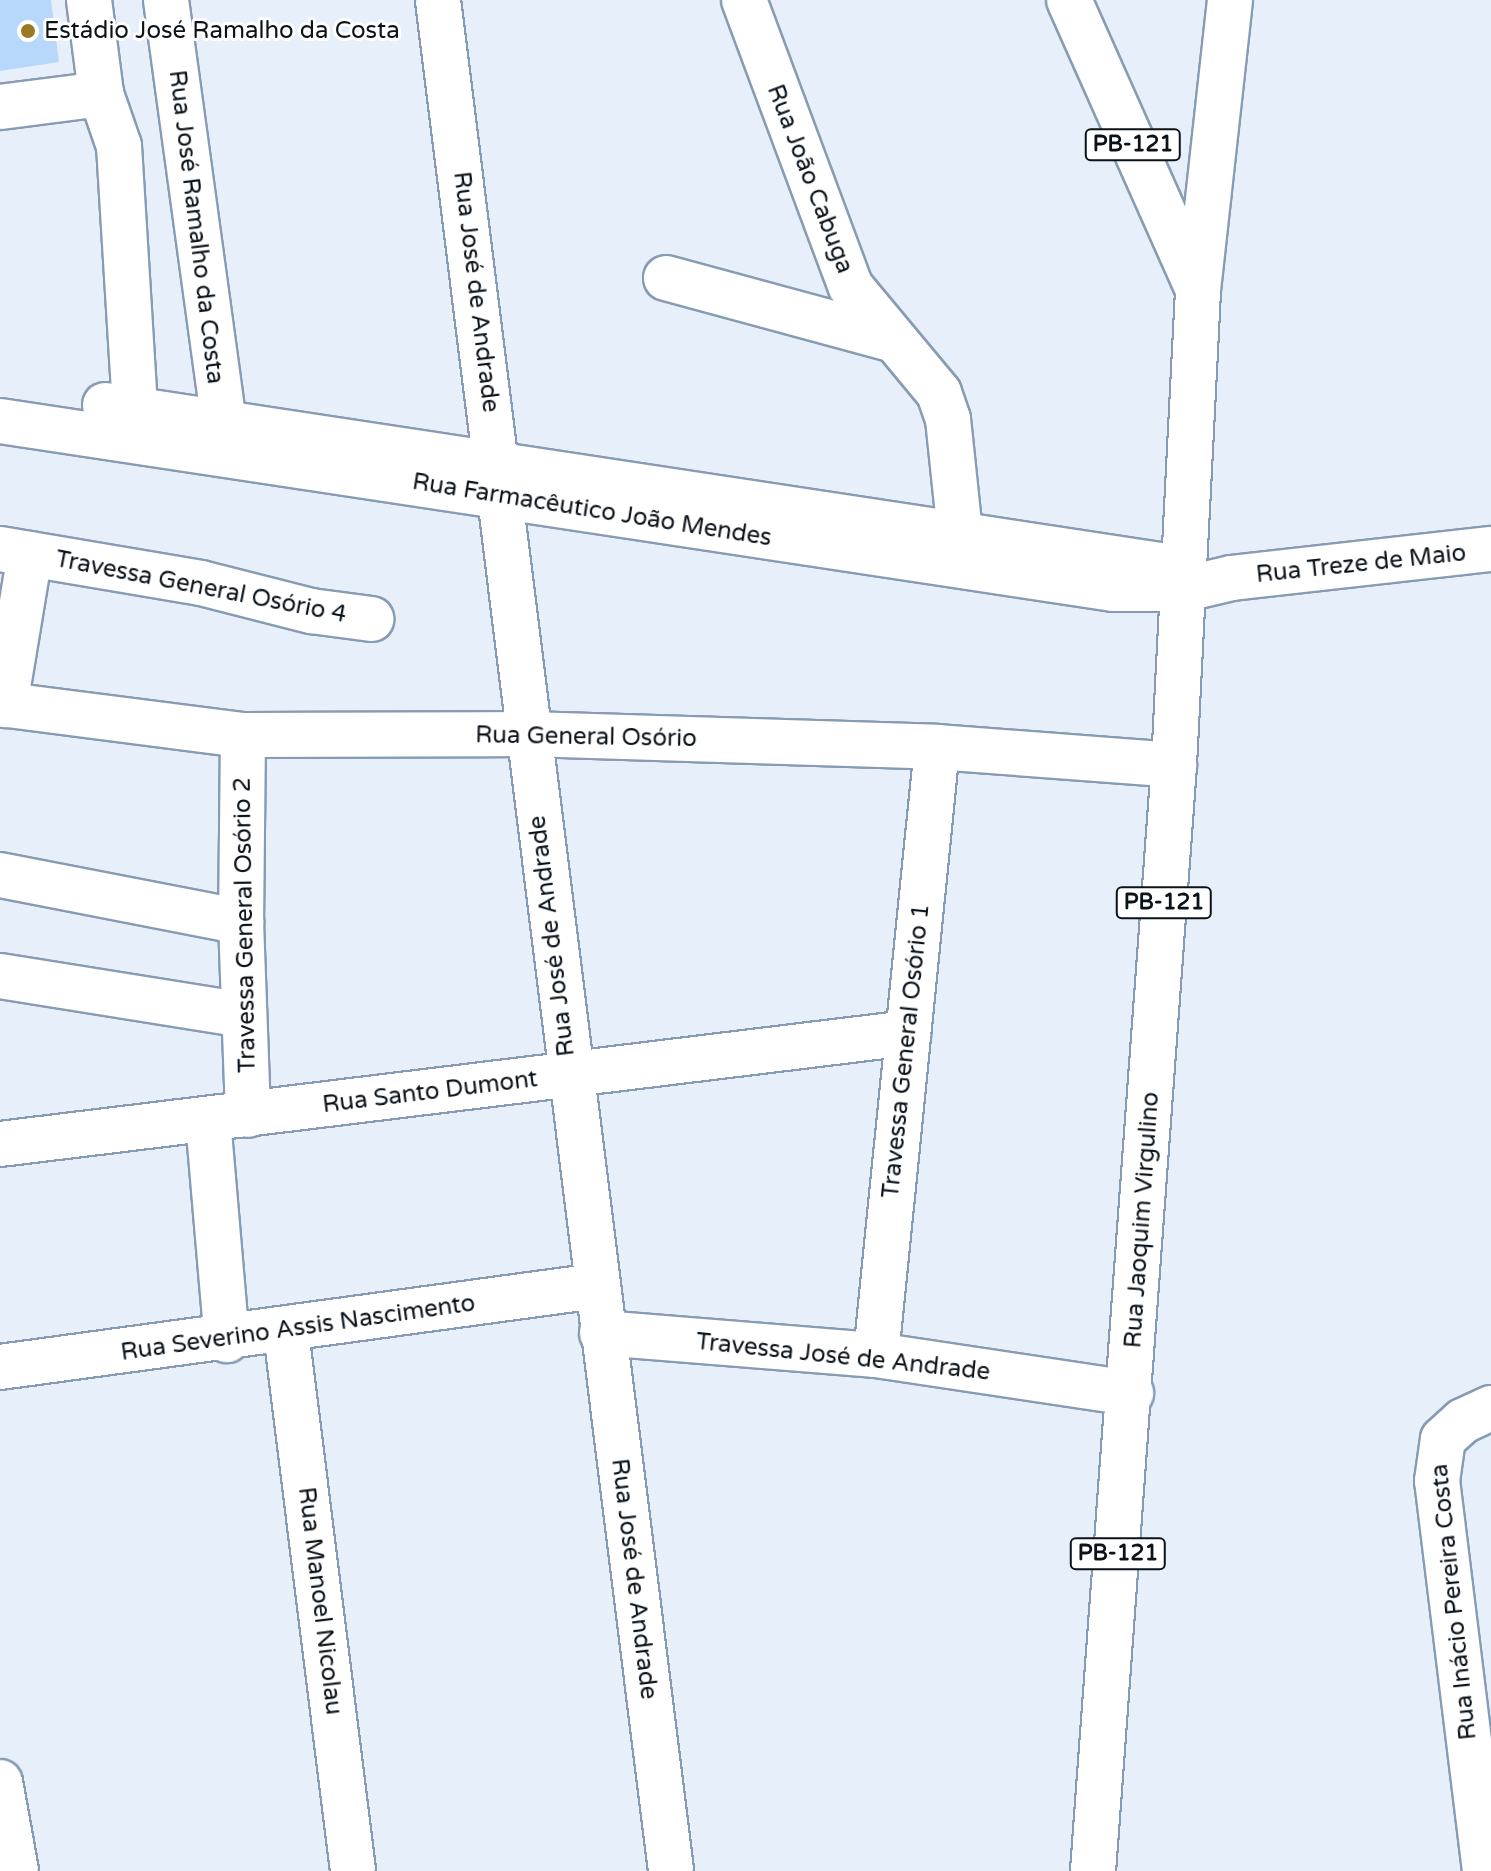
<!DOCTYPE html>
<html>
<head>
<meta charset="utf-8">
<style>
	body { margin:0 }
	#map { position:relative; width:1491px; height:1871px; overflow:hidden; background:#e7f0fa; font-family:"Varela Round",sans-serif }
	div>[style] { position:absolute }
	.green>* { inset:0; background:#b7d7fb }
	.roads { filter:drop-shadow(2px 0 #879cb3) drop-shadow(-2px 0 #879cb3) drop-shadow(0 2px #879cb3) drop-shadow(0 -2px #879cb3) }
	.minor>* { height:44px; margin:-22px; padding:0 22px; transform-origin:22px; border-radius:22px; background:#fff }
	.major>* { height:44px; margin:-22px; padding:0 22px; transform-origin:22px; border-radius:22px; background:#fff }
	.dots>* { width:22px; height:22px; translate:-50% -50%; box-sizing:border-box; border:4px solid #fff; border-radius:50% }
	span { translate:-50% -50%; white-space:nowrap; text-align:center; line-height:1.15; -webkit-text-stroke:6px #fff; paint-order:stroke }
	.shield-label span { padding:2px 6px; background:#fff; border:2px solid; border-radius:6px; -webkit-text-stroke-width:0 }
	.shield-label { font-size:22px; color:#0a121a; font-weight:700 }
	.poi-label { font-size:24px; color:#0a121a }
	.left { translate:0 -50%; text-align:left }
	.street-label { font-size:24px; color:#0a121a }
</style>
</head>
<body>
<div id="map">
	<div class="green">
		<i style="clip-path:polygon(0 0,51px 0,59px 62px,0 71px)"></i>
	</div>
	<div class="roads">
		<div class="minor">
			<i style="left:89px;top:0;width:95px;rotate:82.7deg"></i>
			<i style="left:101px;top:94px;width:55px;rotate:70.9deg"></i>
			<i style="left:119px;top:146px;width:292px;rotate:86.5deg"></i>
			<i style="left:166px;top:0;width:450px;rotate:82.2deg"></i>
			<i style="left:438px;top:0;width:1885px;rotate:82.9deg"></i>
			<i style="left:744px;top:0;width:306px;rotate:69.6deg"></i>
			<i style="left:851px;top:287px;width:138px;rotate:50.3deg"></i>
			<i style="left:939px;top:393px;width:28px;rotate:71deg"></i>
			<i style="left:948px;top:419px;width:143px;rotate:84deg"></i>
			<i style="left:0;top:107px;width:102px;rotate:-7.3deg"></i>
			<i style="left:666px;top:278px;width:232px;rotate:15.2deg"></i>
			<i style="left:105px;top:405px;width:1087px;rotate:8.62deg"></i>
			<i style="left:0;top:421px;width:1126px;rotate:8.58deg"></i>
			<i style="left:1113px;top:589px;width:72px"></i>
			<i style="left:1185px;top:589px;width:48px;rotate:-13.2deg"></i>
			<i style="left:1232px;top:578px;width:261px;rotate:-6.4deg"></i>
			<i style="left:0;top:549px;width:204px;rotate:9.6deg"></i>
			<i style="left:201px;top:583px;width:114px;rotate:14.3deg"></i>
			<i style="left:311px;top:611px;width:61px;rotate:7.6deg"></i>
			<i style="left:0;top:704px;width:245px;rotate:7.3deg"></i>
			<i style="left:243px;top:735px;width:285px;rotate:-0.2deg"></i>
			<i style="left:528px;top:734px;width:409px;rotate:1.8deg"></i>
			<i style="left:937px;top:747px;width:238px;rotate:4.3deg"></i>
			<i style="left:5px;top:705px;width:153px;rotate:-80.6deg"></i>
			<i style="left:243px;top:735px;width:187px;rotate:90.6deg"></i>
			<i style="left:241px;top:922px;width:193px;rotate:87.9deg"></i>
			<i style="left:0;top:875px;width:246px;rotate:11deg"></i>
			<i style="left:0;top:976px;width:247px;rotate:9.1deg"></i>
			<i style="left:208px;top:1120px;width:221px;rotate:85.1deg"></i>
			<i style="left:0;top:1144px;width:915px;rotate:-6.97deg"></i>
			<i style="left:286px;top:1332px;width:543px;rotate:82.91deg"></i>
			<i style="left:602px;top:1333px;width:275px;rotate:4.6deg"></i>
			<i style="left:876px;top:1355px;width:258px;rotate:8.5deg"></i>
			<i style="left:876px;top:1355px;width:611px;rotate:-84.27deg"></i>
			<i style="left:0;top:1367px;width:601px;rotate:-7.74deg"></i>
			<i style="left:0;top:1782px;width:90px;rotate:79.8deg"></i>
			<i style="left:1485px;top:1871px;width:393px;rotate:-97deg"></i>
			<i style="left:1437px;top:1481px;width:42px;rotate:-81.9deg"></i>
			<i style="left:1443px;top:1439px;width:27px;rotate:-42deg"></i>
			<i style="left:1463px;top:1421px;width:31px;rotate:-25deg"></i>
		</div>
		<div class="major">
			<i style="left:1069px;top:0;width:315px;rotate:66deg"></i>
			<i style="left:1093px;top:1871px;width:1109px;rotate:-85.81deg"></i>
			<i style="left:1174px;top:765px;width:476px;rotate:-87.1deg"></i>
			<i style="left:1198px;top:290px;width:292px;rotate:-83.7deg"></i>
		</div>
	</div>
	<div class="dots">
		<i style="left:28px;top:31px;background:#9b7823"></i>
	</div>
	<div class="shield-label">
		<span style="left:1133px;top:145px">PB-121</span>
		<span style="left:1164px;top:903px">PB-121</span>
		<span style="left:1118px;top:1554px">PB-121</span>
	</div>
	<div class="poi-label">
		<span class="left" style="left:44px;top:31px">Estádio José Ramalho da Costa</span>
	</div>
	<div class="street-label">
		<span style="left:810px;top:179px;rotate:69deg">Rua João Cabuga</span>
		<span style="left:196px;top:227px;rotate:83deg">Rua José Ramalho da Costa</span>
		<span style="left:476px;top:292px;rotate:83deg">Rua José de Andrade</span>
		<span style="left:592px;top:510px;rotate:9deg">Rua Farmacêutico João Mendes</span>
		<span style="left:1361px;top:564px;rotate:-6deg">Rua Treze de Maio</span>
		<span style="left:201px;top:587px;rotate:11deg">Travessa General Osório 4</span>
		<span style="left:586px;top:737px;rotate:1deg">Rua General Osório</span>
		<span style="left:245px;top:925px;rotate:-91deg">Travessa General Osório 2</span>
		<span style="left:552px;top:936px;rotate:-97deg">Rua José de Andrade</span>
		<span style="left:906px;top:1051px;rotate:-84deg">Travessa General Osório 1</span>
		<span style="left:430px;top:1092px;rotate:-7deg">Rua Santo Dumont</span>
		<span style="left:1142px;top:1220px;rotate:-86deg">Rua Jaoquim Virgulino</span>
		<span style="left:298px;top:1328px;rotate:-8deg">Rua Severino Assis Nascimento</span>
		<span style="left:843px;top:1357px;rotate:6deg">Travessa José de Andrade</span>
		<span style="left:634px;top:1579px;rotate:83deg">Rua José de Andrade</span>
		<span style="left:320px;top:1601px;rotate:83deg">Rua Manoel Nicolau</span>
		<span style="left:1454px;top:1602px;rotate:-96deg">Rua Inácio Pereira Costa</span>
	</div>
</div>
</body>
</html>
